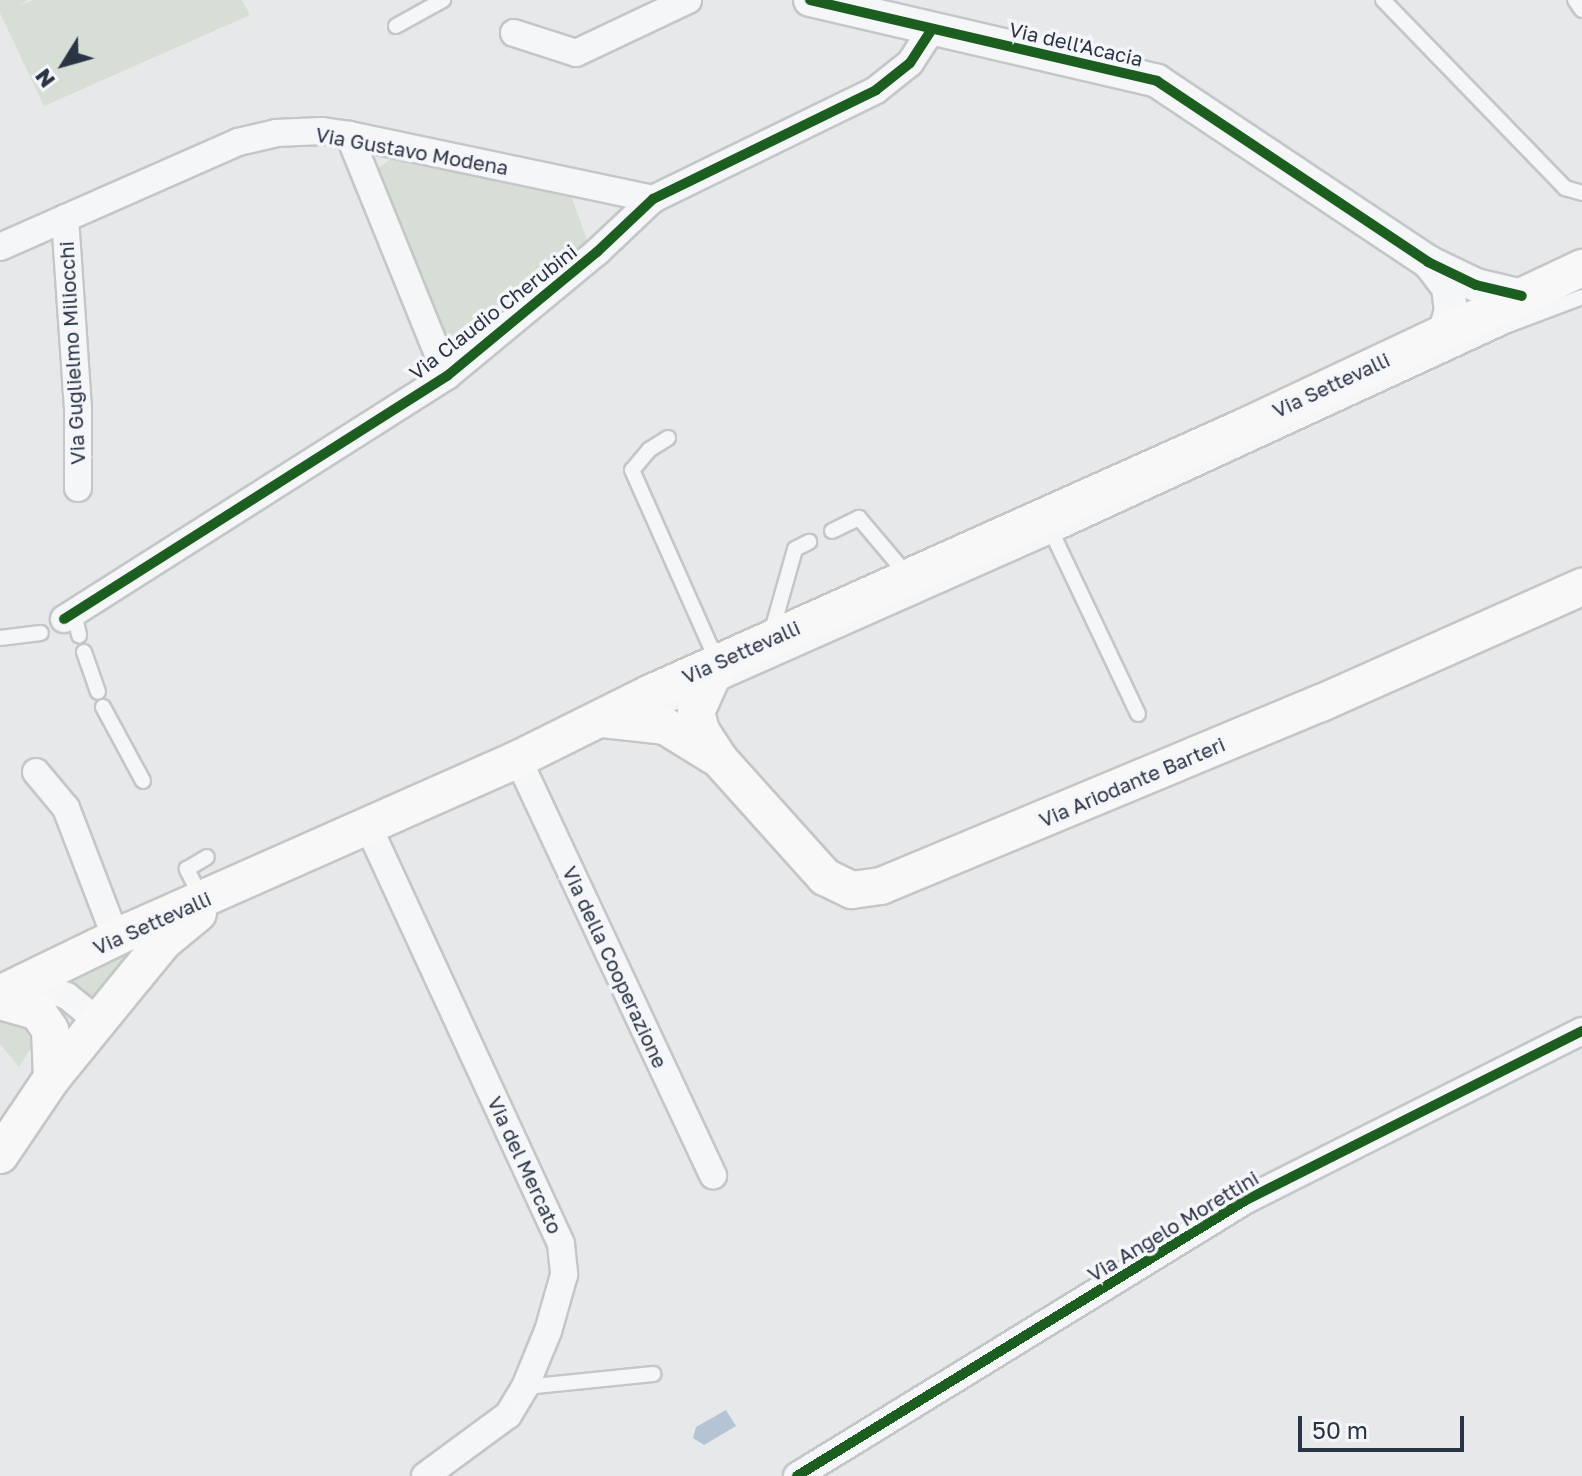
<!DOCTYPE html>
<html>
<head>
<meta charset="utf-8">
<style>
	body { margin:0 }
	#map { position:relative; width:1582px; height:1476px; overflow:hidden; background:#e6e8ea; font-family:"Golos Text",sans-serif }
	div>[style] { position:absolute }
	.green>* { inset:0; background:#d6ded6 }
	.water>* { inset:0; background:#b4c4d5 }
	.roads { filter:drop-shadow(2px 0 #c4c6c8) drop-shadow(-2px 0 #c4c6c8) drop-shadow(0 2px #c4c6c8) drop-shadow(0 -2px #c4c6c8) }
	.service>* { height:14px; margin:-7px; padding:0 7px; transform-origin:7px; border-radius:7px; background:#f5f6f7 }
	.minor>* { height:26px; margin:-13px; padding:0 13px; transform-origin:13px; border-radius:13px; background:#f5f6f7 }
	.tertiary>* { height:32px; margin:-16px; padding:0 16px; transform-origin:16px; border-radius:16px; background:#f5f6f7 }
	.secondary>* { height:36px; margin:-18px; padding:0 18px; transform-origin:18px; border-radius:18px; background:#f8f8f8 }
	.cycleway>* { height:10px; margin:-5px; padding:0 5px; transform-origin:5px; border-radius:5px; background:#1b5e20 }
	span { translate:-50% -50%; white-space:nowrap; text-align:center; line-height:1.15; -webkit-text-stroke:7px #f4f6f9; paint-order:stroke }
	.street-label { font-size:20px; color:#2b3445 }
	.north { position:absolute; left:24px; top:24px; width:80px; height:80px; -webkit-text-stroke:6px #f4f6f9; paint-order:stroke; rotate:233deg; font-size:22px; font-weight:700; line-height:32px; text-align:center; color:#2b3445 }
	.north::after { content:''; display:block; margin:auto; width:28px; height:36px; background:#2b3445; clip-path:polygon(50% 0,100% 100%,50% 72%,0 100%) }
	.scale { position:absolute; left:1298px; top:1416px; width:166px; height:36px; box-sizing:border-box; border:4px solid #2b3445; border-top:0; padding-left:10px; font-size:24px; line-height:28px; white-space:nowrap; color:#2b3445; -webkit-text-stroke:6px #f4f6f9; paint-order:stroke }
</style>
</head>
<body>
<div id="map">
	<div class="green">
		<i style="clip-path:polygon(0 0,28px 0,19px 6px,33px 0,242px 0,250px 15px,44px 106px,0 13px)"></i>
		<i style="clip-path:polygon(391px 159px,571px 195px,588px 243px,469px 343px,440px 330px,374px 171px)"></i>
		<i style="clip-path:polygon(127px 943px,133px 955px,96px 1007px,47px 980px)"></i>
		<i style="clip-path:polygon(10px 1014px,24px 1028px,33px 1045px,19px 1067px,0 1044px,0 1015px)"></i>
	</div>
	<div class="water">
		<i style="clip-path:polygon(726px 1410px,736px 1426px,704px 1445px,693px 1438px,696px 1427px)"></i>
	</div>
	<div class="roads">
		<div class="service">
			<i style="left:1383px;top:0;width:262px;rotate:45.9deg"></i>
			<i style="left:1565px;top:188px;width:18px;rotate:16deg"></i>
			<i style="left:1575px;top:0;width:12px;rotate:55deg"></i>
			<i style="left:396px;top:26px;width:54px;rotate:-29deg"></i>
			<i style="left:668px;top:438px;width:22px;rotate:148deg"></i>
			<i style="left:649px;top:450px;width:26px;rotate:130deg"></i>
			<i style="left:632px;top:470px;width:211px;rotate:66deg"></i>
			<i style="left:832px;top:531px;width:30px;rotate:-26deg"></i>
			<i style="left:859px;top:518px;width:76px;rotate:49.8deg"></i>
			<i style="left:1053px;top:535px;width:198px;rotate:64.6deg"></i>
			<i style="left:74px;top:613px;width:23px;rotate:77deg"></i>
			<i style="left:771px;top:634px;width:88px;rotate:-74.2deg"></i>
			<i style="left:795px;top:549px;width:16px;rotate:-27deg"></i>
			<i style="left:0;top:638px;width:41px;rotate:-7deg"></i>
			<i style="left:84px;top:652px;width:42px;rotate:70.7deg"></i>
			<i style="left:717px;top:684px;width:368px;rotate:-23.9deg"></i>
			<i style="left:1053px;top:535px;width:501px;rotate:-24.78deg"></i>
			<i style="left:1508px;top:325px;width:79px;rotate:-20.7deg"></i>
			<i style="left:103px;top:707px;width:84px;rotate:61.6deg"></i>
			<i style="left:647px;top:715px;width:56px;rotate:-24.3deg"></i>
			<i style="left:202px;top:899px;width:34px;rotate:-117deg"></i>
			<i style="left:187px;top:869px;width:23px;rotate:-31deg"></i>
			<i style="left:525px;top:1387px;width:129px;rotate:-5.8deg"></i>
		</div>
		<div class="minor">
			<i style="left:514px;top:33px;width:65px;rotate:17.9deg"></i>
			<i style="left:576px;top:53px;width:124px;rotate:-25.3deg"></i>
			<i style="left:349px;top:135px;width:260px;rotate:67.9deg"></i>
			<i style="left:65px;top:218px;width:191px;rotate:86.1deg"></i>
			<i style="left:78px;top:409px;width:79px;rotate:90deg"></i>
			<i style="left:0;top:247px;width:260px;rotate:-23.8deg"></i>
			<i style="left:238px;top:142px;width:39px;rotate:-13deg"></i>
			<i style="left:276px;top:133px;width:46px;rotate:-2.5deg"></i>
			<i style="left:322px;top:131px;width:27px;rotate:8deg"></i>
			<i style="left:349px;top:135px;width:311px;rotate:11.9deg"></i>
			<i style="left:64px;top:619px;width:454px;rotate:-32.4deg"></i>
			<i style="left:447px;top:376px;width:195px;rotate:-39.6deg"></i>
			<i style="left:597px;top:252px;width:77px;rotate:-43.4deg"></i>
			<i style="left:653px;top:199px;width:248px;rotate:-26deg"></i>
			<i style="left:876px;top:90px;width:43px;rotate:-38.5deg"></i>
			<i style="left:910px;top:63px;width:40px;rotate:-57.1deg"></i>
			<i style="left:518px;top:759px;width:460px;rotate:64.9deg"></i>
			<i style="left:36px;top:772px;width:47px;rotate:50.2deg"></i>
			<i style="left:66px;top:808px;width:139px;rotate:69deg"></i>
			<i style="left:368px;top:826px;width:460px;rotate:65.2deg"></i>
			<i style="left:561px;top:1244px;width:31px;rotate:84deg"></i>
			<i style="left:564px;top:1275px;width:58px;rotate:105.9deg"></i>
			<i style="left:548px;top:1331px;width:61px;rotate:112.3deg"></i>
			<i style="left:525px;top:1387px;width:33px;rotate:121deg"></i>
			<i style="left:508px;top:1415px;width:103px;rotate:143.7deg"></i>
			<i style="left:27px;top:981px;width:43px;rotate:20.6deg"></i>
			<i style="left:67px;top:996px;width:41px;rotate:39.1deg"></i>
			<i style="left:797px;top:1476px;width:527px;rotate:-31.58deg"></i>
			<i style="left:1246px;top:1200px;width:376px;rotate:-26.7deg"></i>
		</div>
		<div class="tertiary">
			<i style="left:810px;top:0;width:356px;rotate:13.1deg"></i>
			<i style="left:1157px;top:81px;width:326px;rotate:33.7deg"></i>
			<i style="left:1428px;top:262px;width:53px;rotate:25.6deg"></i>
			<i style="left:1476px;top:285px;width:47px;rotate:13.4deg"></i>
			<i style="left:1429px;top:262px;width:31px;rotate:53deg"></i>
			<i style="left:1448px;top:287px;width:23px;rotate:83deg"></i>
			<i style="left:1451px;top:310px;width:22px;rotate:106deg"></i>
		</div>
		<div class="secondary">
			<i style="left:718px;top:663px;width:54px;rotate:114.2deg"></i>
			<i style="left:696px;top:712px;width:20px;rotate:75deg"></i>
			<i style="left:701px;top:731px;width:33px;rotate:57deg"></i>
			<i style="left:719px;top:759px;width:159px;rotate:48.1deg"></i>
			<i style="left:825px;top:877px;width:30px;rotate:26deg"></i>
			<i style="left:852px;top:890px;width:29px;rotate:-8deg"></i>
			<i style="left:881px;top:886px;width:477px;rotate:-22.6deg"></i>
			<i style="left:1321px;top:703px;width:286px;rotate:-24deg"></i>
			<i style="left:603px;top:719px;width:62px;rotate:6.4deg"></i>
			<i style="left:665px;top:726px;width:57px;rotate:31.5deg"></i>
			<i style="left:0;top:994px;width:144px;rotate:-25.9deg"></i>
			<i style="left:130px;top:931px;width:424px;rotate:-23.9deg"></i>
			<i style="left:518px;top:759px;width:148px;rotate:-26.4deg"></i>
			<i style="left:651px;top:693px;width:648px;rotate:-24.15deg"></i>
			<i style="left:1242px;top:428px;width:376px;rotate:-25.2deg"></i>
			<i style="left:0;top:1001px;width:40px;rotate:16deg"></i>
			<i style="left:38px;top:1012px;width:22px;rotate:56deg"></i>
			<i style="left:50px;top:1030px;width:48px;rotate:87.6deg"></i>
			<i style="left:0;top:1155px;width:93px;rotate:-56deg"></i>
			<i style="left:52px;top:1078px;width:133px;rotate:-50.8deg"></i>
			<i style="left:136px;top:975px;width:44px;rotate:-50.5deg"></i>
			<i style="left:164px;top:941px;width:44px;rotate:-39.5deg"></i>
		</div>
	</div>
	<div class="cycleway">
		<i style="left:810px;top:0;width:356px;rotate:13.1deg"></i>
		<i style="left:1157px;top:81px;width:326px;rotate:33.7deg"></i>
		<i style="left:1428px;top:262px;width:53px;rotate:25.6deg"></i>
		<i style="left:1476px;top:285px;width:47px;rotate:13.4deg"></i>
		<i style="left:64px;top:619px;width:454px;rotate:-32.4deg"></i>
		<i style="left:447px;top:376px;width:195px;rotate:-39.6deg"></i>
		<i style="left:597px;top:252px;width:77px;rotate:-43.4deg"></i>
		<i style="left:653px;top:199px;width:248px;rotate:-26deg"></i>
		<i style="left:876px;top:90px;width:43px;rotate:-38.5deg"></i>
		<i style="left:910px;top:63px;width:40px;rotate:-57.1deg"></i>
		<i style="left:797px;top:1476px;width:527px;rotate:-31.58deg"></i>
		<i style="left:1246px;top:1200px;width:376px;rotate:-26.7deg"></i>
	</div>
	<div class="street-label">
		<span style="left:1076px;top:44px;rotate:13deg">Via dell'Acacia</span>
		<span style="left:412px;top:151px;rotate:10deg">Via Gustavo Modena</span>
		<span style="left:493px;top:312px;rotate:-38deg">Via Claudio Cherubini</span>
		<span style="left:72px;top:353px;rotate:-93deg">Via Guglielmo Miliocchi</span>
		<span style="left:1331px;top:385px;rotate:-25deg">Via Settevalli</span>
		<span style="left:741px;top:652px;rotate:-24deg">Via Settevalli</span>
		<span style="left:1132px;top:782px;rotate:-23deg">Via Ariodante Barteri</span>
		<span style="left:152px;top:923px;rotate:-24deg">Via Settevalli</span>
		<span style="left:615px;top:967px;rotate:65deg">Via della Cooperazione</span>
		<span style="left:525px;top:1165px;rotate:65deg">Via del Mercato</span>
		<span style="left:1173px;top:1226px;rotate:-31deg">Via Angelo Morettini</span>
	</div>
	<div class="north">N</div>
	<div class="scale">50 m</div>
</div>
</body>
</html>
